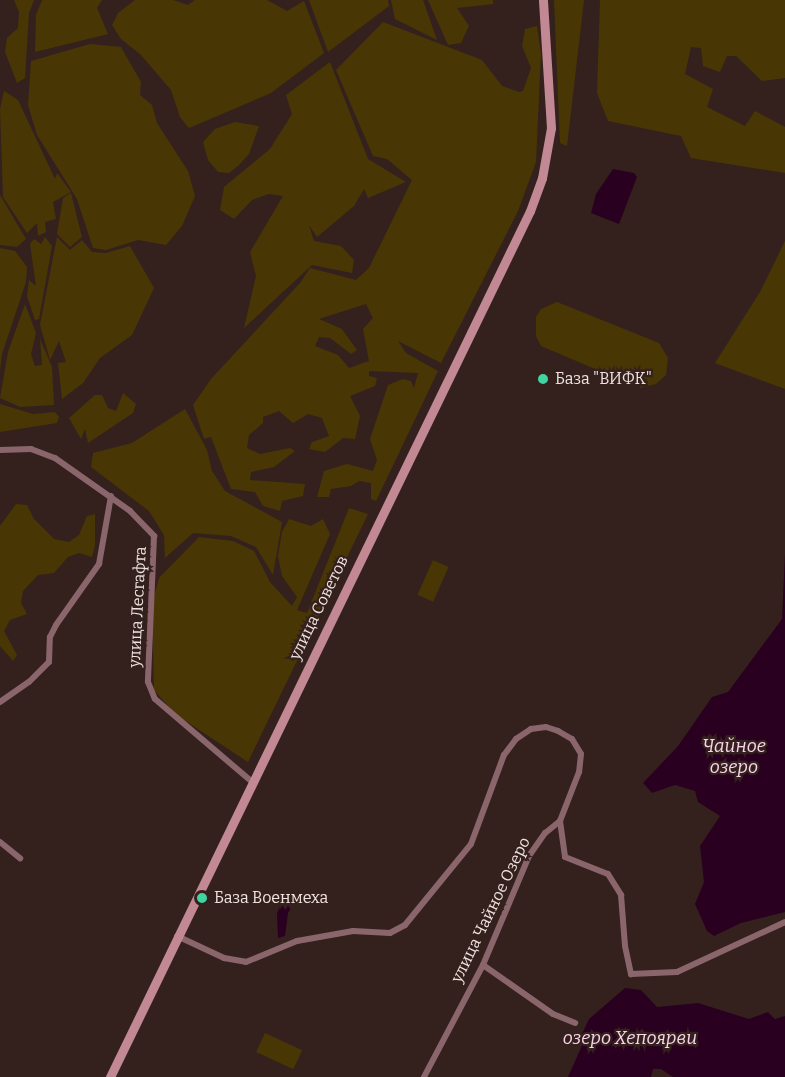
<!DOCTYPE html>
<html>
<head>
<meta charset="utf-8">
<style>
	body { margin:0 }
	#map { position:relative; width:785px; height:1077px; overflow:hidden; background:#34211d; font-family:Bitter,serif }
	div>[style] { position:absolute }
	.green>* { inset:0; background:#493605; transform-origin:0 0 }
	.water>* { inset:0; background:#29001f }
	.street>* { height:6px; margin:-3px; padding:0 3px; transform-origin:3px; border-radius:3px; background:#8a666c }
	.secondary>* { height:9px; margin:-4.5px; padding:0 4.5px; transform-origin:4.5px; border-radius:4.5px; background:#c28994 }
	.dots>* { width:16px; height:16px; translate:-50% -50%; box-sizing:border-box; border:3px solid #34211d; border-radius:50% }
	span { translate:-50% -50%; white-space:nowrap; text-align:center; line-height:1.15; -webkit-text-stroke:4.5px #34211d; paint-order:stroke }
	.poi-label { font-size:16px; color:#efe2df }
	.left { translate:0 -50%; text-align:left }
	.street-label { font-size:16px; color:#efe2df }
	.water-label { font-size:18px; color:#fbd4ed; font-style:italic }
</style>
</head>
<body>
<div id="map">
	<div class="green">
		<i style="clip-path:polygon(14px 0,34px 0,29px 13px,25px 78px,17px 83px,5px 52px,7px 38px,18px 28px,19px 12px)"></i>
		<i style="clip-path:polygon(42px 0,102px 0,97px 8px,108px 34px,35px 52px,36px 15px)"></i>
		<i style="clip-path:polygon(135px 0,173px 0,188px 5px,195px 0,267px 0,287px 11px,304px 1px,324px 53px,271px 93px,189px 128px,180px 117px,171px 90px,141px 55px,121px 39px,112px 25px,118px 13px)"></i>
		<i style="clip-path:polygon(309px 0,388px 0,389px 6px,328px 52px)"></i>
		<i style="clip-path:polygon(391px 0,423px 0,437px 40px,395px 19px)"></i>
		<i style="clip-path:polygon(428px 0,493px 0,493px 4px,457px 8px,469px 26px,461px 43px,448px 45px)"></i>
		<i style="clip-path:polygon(554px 0,584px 0,567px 146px,560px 143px)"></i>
		<i style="clip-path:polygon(600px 0,785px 0,785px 78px,762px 81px,736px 56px,727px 56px,720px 72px,703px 66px,701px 48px,691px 47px,685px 74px,713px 89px,707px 107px,745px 126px,755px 111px,785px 127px,785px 173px,691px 158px,681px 136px,608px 121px,597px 93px)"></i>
		<i style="clip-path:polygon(evenodd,383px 22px,482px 60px,502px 86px,519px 92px,523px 91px,531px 68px,522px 46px,525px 29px,537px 26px,541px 53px,536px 162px,518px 211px,441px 363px,398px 341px,406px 353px,438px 371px,376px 501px,371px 499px,371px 483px,359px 481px,351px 486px,331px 489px,329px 497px,317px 497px,324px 471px,347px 464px,373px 471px,377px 460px,370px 439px,388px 385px,403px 379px,411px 381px,414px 388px,418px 373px,369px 371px,369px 376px,377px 378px,375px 386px,350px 396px,360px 416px,355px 439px,343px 438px,325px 452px,309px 449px,312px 442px,329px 436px,322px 418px,308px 414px,293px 423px,279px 411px,263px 417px,263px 423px,249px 435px,247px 448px,260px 454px,290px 448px,295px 451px,274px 467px,251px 472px,250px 480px,305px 484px,303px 496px,282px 501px,280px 511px,263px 506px,255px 492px,231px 489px,211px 437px,204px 439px,193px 405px,211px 379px,300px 283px,310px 268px,356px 280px,369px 268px,412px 180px,387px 159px,373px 156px,336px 70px,383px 22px,366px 304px,373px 318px,363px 329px,369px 361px,349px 368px,338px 355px,315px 346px,319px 337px,330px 338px,351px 354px,357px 350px,342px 329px,319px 319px,366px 304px)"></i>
		<i style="clip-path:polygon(90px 44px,121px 47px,141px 82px,140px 95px,152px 105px,157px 123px,188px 171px,195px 196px,182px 226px,166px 245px,138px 240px,106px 250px,93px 248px,77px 199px,37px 135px,28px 105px,31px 61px)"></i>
		<i style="clip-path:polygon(330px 62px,368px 159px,406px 182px,368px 198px,364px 189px,354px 206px,317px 237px,309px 225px,314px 241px,341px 246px,354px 260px,352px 273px,312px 265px,244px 328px,256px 276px,250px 252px,283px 196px,269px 194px,252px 200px,234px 219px,220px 210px,224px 187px,270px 149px,292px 114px,286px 95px)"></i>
		<i style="clip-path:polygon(4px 91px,18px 100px,55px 179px,57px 173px,71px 192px,53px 202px,56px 219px,45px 222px,46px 232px,38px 236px,37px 223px,27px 233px,3px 197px,0 109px)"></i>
		<i style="clip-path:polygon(235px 122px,259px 126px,249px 154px,239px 165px,229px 173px,218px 172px,208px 160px,203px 142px,215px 129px)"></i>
		<i style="clip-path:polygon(71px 193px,82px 237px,70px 247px,57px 234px,63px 198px)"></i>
		<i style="clip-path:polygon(0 195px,26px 239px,17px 247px,0 245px)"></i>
		<i style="clip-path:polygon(45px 237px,52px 246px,39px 319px,35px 320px,27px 296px,29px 280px,36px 286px,30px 244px,34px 239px,41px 244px)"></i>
		<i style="clip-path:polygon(57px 237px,70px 250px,82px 240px,92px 252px,106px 253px,130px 246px,154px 288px,132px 335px,100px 358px,83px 383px,62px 399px,58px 363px,66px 362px,59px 341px,50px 360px,40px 325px)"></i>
		<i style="clip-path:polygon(785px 241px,785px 389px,715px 363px,760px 292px)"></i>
		<i style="clip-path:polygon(0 248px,15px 251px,27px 267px,26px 282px,2px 354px,0 371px)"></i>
		<i style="clip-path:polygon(557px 302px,659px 343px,668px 358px,666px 375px,656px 384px,640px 388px,541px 346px,536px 336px,536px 317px,541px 309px)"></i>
		<i style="clip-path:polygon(25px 304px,36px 333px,31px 354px,35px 366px,42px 365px,40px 339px,52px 367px,54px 405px,20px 407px,0 398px,8px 352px)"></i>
		<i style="clip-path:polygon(123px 393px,136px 404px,133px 413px,88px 443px,85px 429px,81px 439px,69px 418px,95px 395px,102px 395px,108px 408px,116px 411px)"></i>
		<i style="clip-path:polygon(0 404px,33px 414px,55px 412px,59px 417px,57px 423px,0 432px)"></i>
		<i style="clip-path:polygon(185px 409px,207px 450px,212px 471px,225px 491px,282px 522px,273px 575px,256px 547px,231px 536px,193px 533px,165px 558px,164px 535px,149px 511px,91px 467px,93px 453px,132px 443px)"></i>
		<i style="clip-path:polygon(16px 504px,27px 505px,34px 519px,54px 539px,69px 542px,79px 535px,87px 516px,95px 514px,95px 545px,92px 557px,79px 553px,68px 557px,54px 573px,38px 575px,23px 591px,21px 603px,27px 614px,10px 620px,4px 631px,17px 655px,13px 661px,0 646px,0 526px)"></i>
		<i style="clip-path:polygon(349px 508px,368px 514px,248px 762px,175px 714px,154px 690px,152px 605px,159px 578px,199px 537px,233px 541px,254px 551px,270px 582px,292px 606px,297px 597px,282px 576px,278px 556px,282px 532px,289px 519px,311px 526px,323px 519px,330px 534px,297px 610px,307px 613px)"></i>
		<i style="left:433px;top:560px;width:17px;height:38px;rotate:24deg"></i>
		<i style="left:265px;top:1033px;width:41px;height:21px;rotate:25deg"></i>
	</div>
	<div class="water">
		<i style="clip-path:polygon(613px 169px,634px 173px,637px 177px,619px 224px,591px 213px,596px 194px)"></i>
		<i style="clip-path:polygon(785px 553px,785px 912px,741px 923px,714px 936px,707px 931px,695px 904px,704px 882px,700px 846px,720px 816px,698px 802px,695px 791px,675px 785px,652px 793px,643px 783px,678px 746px,712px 697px,728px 692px,782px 619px)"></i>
		<i style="clip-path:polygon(290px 896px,293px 905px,288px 913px,285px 936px,278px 938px,277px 913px,283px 899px)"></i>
		<i style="clip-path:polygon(625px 988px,641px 990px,657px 1007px,698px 1003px,749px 1019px,768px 1012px,775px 1019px,785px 1016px,785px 1077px,673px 1077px,661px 1069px,653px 1069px,651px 1077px,568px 1077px,584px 1041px,582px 1034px,589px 1019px)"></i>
	</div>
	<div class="street">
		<i style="left:0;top:450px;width:31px;rotate:-2deg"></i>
		<i style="left:31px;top:449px;width:26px;rotate:21deg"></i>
		<i style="left:55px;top:458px;width:92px;rotate:35.2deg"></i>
		<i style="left:130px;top:511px;width:35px;rotate:46deg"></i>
		<i style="left:154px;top:536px;width:146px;rotate:92.4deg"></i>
		<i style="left:148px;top:682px;width:18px;rotate:68deg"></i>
		<i style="left:155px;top:699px;width:126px;rotate:40.5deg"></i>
		<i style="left:0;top:702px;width:35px;rotate:-35deg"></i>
		<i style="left:29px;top:682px;width:28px;rotate:-45deg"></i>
		<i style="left:49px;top:662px;width:25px;rotate:-88deg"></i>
		<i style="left:50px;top:637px;width:13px;rotate:-63deg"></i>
		<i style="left:56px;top:625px;width:75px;rotate:-54.8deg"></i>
		<i style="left:99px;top:564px;width:69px;rotate:-80deg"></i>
		<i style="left:560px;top:821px;width:36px;rotate:82deg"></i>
		<i style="left:565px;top:857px;width:46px;rotate:21.6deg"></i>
		<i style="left:608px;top:874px;width:25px;rotate:58deg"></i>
		<i style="left:621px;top:895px;width:51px;rotate:85.5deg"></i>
		<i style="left:625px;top:946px;width:29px;rotate:78deg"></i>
		<i style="left:631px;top:974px;width:46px;rotate:-2.5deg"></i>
		<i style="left:677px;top:972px;width:119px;rotate:-24.8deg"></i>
		<i style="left:0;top:842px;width:26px;rotate:39deg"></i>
		<i style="left:177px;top:936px;width:52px;rotate:25.1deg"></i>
		<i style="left:224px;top:958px;width:22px;rotate:10deg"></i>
		<i style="left:246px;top:962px;width:55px;rotate:-22.4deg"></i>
		<i style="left:297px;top:941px;width:57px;rotate:-10.1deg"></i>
		<i style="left:353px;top:931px;width:37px;rotate:3deg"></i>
		<i style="left:390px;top:933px;width:17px;rotate:-28deg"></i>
		<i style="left:405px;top:925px;width:104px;rotate:-50.8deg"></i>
		<i style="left:471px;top:844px;width:95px;rotate:-69.7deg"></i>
		<i style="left:504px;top:755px;width:20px;rotate:-53deg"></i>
		<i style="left:516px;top:739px;width:18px;rotate:-34deg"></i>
		<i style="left:531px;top:729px;width:15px;rotate:-8deg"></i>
		<i style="left:546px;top:727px;width:13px;rotate:18deg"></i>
		<i style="left:558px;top:731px;width:16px;rotate:30deg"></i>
		<i style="left:572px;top:739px;width:17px;rotate:59deg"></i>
		<i style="left:581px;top:754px;width:18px;rotate:96deg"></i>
		<i style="left:579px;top:772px;width:53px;rotate:111.2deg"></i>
		<i style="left:560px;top:821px;width:19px;rotate:141deg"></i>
		<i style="left:545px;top:833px;width:28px;rotate:125deg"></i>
		<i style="left:529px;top:856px;width:118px;rotate:112.9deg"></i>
		<i style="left:483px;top:965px;width:127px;rotate:117.8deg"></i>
		<i style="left:483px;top:965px;width:85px;rotate:35deg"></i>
		<i style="left:553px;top:1014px;width:24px;rotate:22deg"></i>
	</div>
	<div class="secondary">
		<i style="left:110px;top:1077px;width:962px;rotate:-64.13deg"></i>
		<i style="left:530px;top:211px;width:35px;rotate:-70deg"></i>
		<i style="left:542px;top:178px;width:51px;rotate:-79.8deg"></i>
		<i style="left:551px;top:128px;width:128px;rotate:-93.6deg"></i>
	</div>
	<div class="dots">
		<i style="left:543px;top:379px;background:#40d4a2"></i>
		<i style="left:202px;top:898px;background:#40d4a2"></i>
	</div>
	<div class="poi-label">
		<span class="left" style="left:555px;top:379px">База "ВИФК"</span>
		<span class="left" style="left:214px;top:898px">База Военмеха</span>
	</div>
	<div class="street-label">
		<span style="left:138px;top:607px;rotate:-87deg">улица Лесгафта</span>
		<span style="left:319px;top:608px;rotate:-64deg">улица Советов</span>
		<span style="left:491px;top:910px;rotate:-64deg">улица Чайное Озеро</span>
	</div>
	<div class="water-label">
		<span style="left:734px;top:757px">Чайное<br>озеро</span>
		<span style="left:630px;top:1038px">озеро Хепоярви</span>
	</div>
</div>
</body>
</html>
